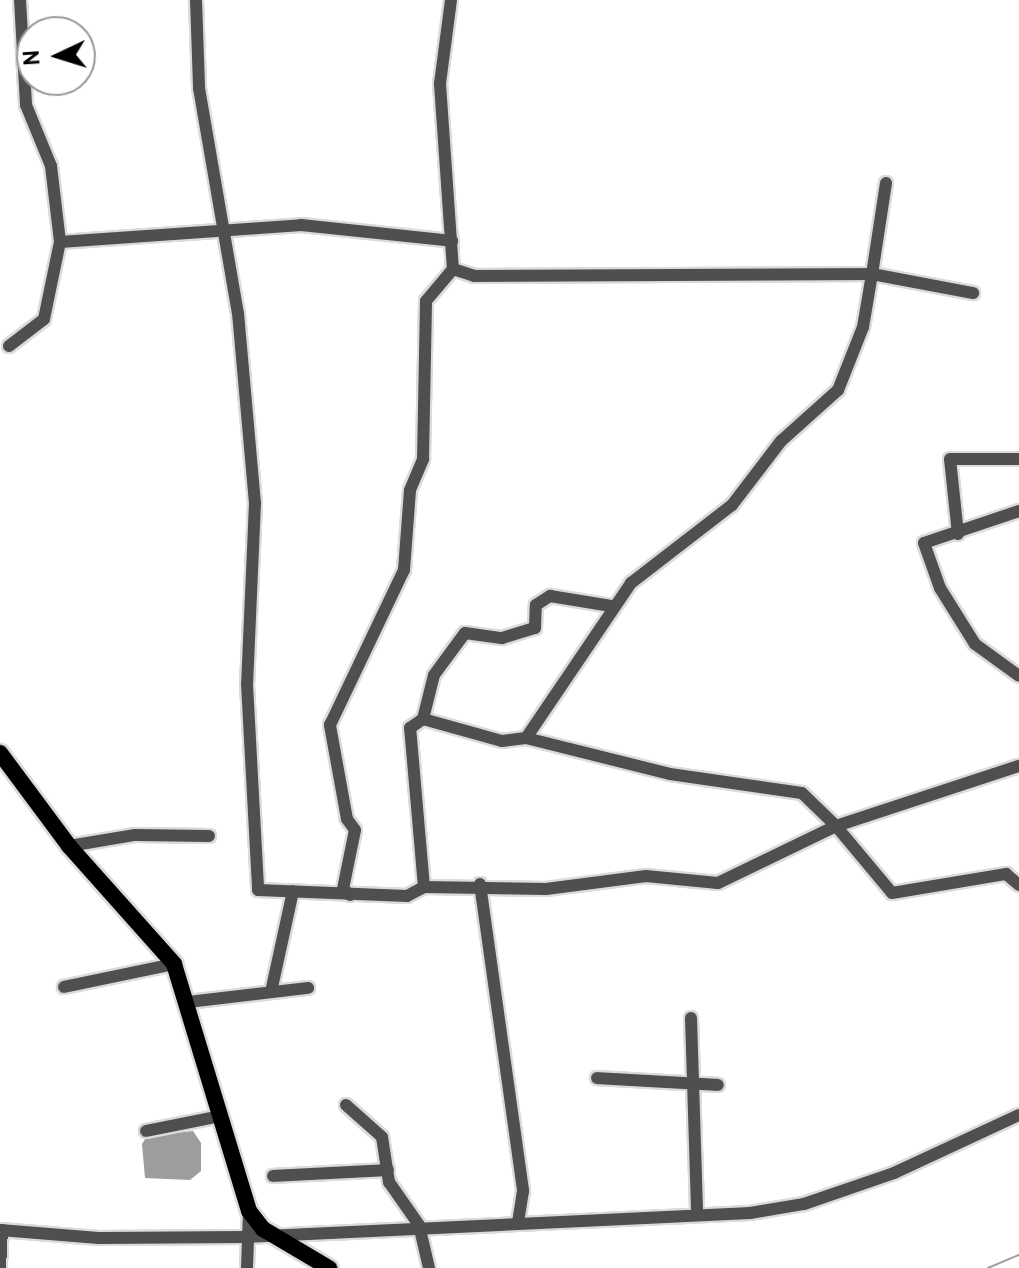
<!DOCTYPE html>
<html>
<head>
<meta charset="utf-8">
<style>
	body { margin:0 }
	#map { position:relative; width:1019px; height:1268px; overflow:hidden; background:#fff; font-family:Overpass,sans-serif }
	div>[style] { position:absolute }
	.water>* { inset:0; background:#9d9d9d }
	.stream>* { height:2px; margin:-1px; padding:0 1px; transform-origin:1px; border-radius:1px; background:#9d9d9d }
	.roads { filter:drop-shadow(2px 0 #dbdbdb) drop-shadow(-2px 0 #dbdbdb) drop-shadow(0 2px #dbdbdb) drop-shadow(0 -2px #dbdbdb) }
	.minor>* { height:12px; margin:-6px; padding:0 6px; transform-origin:6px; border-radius:6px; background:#4f4f4f }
	.major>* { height:16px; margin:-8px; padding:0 8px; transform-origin:8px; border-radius:8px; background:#000 }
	span { translate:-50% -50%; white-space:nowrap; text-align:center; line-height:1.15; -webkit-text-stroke:7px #fff; paint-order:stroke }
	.north { position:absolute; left:16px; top:16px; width:80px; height:80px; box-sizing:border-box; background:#fff; border:2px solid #999; border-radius:50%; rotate:266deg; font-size:22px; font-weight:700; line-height:32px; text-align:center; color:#000 }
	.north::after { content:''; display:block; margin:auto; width:28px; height:36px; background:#000; clip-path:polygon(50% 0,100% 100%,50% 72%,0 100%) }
</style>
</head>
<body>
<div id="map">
	<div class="water">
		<i style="clip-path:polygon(193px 1131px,201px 1143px,201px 1171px,190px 1180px,145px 1178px,142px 1144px,147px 1136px)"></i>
	</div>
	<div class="stream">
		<i style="left:988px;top:1268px;width:34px;rotate:-23deg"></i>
	</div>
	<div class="roads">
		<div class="minor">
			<i style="left:20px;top:0;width:105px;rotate:86.7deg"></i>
			<i style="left:26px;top:105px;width:66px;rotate:67.7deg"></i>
			<i style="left:51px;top:166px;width:77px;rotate:83.2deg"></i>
			<i style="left:60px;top:242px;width:242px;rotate:-4deg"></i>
			<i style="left:301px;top:225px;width:152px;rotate:6deg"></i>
			<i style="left:196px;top:0;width:88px;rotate:88deg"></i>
			<i style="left:199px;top:88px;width:228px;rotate:80.2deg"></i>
			<i style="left:238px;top:313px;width:191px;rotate:84.9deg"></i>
			<i style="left:255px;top:503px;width:181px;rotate:92.5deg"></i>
			<i style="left:247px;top:684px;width:206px;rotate:86.9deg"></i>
			<i style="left:258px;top:890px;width:149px;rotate:2.3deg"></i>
			<i style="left:407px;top:896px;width:19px;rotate:-28deg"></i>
			<i style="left:424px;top:887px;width:122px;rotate:0.9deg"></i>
			<i style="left:546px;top:889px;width:101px;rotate:-7.4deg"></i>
			<i style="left:646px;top:876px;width:72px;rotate:5.6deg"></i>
			<i style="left:718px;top:883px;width:131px;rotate:-25.8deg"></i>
			<i style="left:836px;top:826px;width:87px;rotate:50.1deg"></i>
			<i style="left:892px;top:893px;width:116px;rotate:-9.5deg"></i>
			<i style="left:1006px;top:874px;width:17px;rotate:40deg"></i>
			<i style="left:451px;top:0;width:85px;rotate:97.5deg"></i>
			<i style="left:440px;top:84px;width:185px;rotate:86deg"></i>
			<i style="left:453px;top:269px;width:22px;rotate:18deg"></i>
			<i style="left:474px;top:276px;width:398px;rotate:-0.3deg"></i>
			<i style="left:872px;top:274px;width:54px;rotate:99.6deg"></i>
			<i style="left:863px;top:327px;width:68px;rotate:111.6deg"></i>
			<i style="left:838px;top:390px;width:76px;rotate:138.2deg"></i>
			<i style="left:781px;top:441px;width:81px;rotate:127.4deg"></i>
			<i style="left:732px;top:505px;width:128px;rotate:142.3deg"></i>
			<i style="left:631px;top:583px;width:187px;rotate:124.1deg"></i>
			<i style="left:526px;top:738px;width:148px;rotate:14deg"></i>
			<i style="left:670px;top:774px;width:133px;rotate:8.2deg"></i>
			<i style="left:802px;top:793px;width:47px;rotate:44.1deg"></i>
			<i style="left:836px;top:826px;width:193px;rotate:-18.2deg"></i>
			<i style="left:886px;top:183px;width:92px;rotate:98.7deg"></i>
			<i style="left:872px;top:274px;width:103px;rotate:10.7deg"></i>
			<i style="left:9px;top:346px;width:44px;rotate:-37.6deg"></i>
			<i style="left:44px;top:319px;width:79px;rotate:-78.3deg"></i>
			<i style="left:1019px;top:511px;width:100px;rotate:161.4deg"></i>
			<i style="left:924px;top:543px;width:48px;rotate:70.4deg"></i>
			<i style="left:940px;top:588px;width:66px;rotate:58deg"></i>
			<i style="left:975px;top:644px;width:54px;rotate:36deg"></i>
			<i style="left:958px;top:534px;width:75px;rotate:-96.1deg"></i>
			<i style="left:950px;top:459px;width:69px"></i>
			<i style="left:423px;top:719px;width:45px;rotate:-76deg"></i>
			<i style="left:434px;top:675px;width:52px;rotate:-53.6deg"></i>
			<i style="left:465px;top:633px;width:37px;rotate:8deg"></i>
			<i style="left:502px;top:638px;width:34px;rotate:-17deg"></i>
			<i style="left:535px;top:628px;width:23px;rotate:-88deg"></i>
			<i style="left:536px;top:605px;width:17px;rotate:-33deg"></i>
			<i style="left:550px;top:596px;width:62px;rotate:9.3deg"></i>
			<i style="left:69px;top:846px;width:67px;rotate:-9.5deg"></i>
			<i style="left:135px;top:835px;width:74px;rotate:0.8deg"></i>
			<i style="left:480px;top:884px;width:310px;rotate:82deg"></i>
			<i style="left:523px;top:1191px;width:31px;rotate:99deg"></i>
			<i style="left:424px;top:887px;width:160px;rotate:-95deg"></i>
			<i style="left:410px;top:728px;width:16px;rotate:-35deg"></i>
			<i style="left:423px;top:719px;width:82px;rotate:15.6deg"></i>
			<i style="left:502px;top:741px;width:24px;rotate:-7deg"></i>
			<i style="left:350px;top:895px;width:9px;rotate:-139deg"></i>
			<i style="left:343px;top:889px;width:60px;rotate:-78.5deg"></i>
			<i style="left:355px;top:830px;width:14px;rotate:-126deg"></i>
			<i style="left:347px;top:819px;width:96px;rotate:-100.3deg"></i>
			<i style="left:330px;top:725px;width:172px;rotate:-64.5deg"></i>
			<i style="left:404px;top:570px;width:80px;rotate:-85.7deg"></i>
			<i style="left:410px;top:490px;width:34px;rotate:-67deg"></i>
			<i style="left:423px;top:459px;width:158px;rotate:-88.9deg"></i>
			<i style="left:426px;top:301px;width:42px;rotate:-49.8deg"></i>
			<i style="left:64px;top:987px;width:112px;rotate:-11.8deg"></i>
			<i style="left:271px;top:992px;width:103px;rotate:-77.7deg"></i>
			<i style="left:188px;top:1002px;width:121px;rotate:-6.7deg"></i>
			<i style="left:691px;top:1018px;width:196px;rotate:88.2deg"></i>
			<i style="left:597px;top:1078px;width:121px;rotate:3.3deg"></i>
			<i style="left:346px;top:1105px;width:48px;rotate:41.6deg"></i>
			<i style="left:382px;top:1137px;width:46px;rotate:81.2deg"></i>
			<i style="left:389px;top:1182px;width:52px;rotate:55.1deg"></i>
			<i style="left:419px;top:1225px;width:44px;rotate:76.9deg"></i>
			<i style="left:146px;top:1131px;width:76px;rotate:-11.3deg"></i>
			<i style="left:273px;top:1176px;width:115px;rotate:-3deg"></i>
			<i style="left:0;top:1230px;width:99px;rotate:4.6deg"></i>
			<i style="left:99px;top:1238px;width:146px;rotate:-0.4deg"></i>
			<i style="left:245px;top:1237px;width:506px;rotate:-2.72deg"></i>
			<i style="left:750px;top:1213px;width:55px;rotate:-9.5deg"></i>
			<i style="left:804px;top:1204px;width:95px;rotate:-19deg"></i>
			<i style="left:894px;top:1173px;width:138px;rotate:-24.9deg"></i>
			<i style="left:0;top:1268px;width:38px;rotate:-87deg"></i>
			<i style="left:247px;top:1268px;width:57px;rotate:-88deg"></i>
		</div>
		<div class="major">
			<i style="left:0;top:753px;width:116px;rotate:53.4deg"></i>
			<i style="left:69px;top:846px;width:158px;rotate:48.3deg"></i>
			<i style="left:174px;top:964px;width:258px;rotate:73.1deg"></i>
			<i style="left:249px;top:1211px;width:23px;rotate:52deg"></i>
			<i style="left:263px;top:1229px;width:77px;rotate:30.6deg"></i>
		</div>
	</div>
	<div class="north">N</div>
</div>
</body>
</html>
